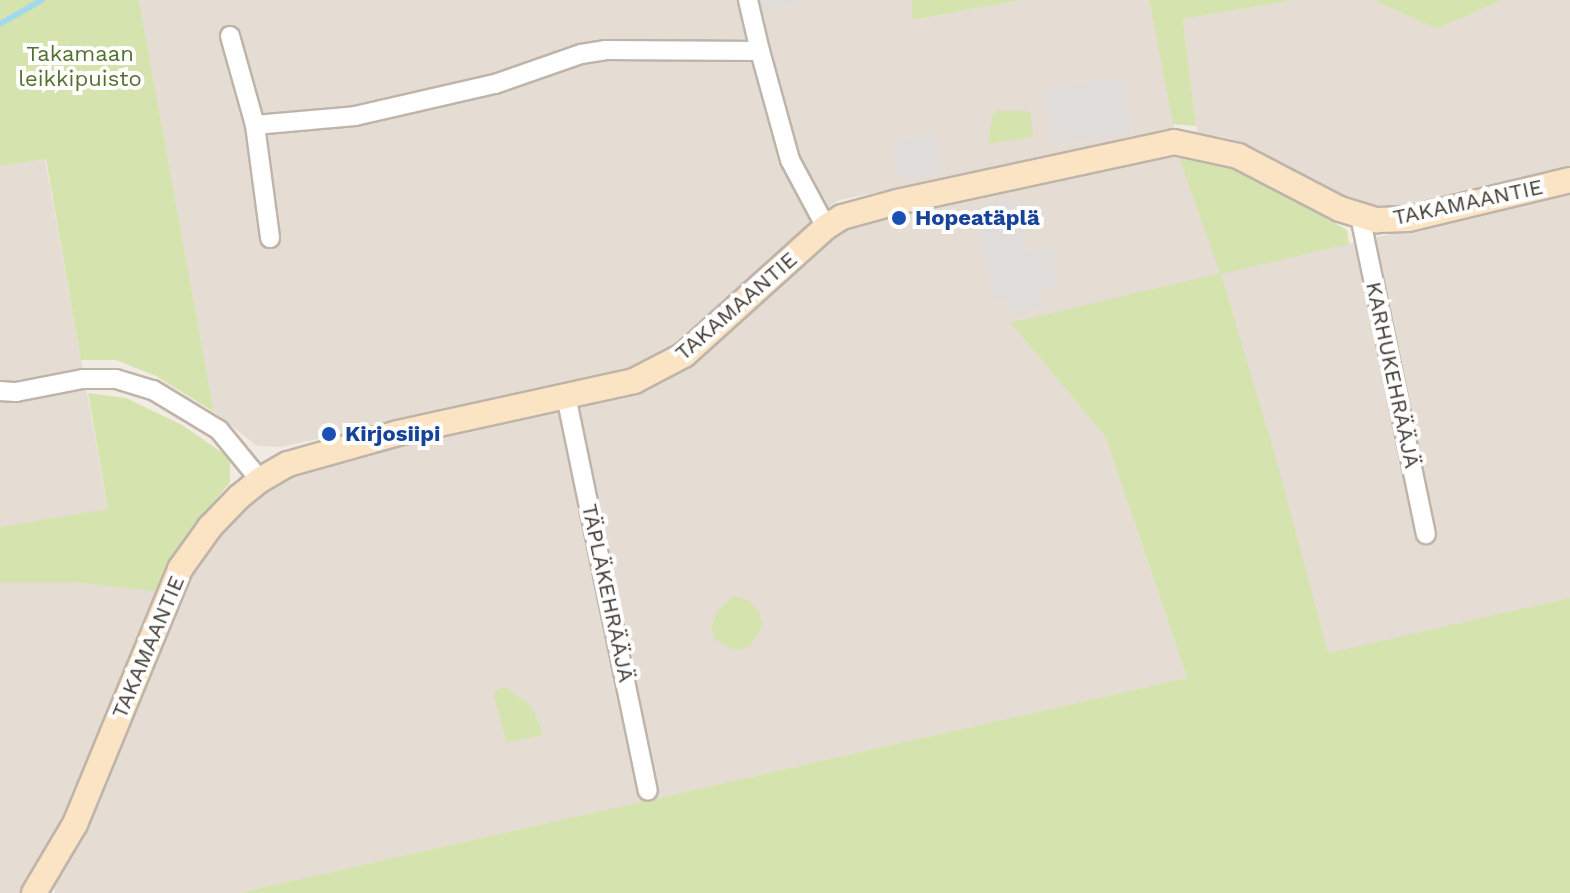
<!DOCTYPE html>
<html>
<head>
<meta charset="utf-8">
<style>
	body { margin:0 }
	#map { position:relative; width:1570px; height:893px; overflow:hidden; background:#f1ebe4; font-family:"Work Sans",sans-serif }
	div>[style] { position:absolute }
	.residential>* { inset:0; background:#e5dcd3 }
	.green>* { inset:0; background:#d5e4af }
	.parking>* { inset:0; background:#dfdcd9; transform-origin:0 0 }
	.stream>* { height:6px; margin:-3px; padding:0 3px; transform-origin:3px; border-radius:3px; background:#a3daeb }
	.roads { filter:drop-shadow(2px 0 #bfb4aa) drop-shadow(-2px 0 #bfb4aa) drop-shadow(0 2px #bfb4aa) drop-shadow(0 -2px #bfb4aa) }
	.street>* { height:18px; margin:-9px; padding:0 9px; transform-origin:9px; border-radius:9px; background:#fff }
	.secondary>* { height:24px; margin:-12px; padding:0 12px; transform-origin:12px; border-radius:12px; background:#fbe4c4 }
	.dots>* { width:22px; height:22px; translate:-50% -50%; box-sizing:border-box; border:4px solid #fff; border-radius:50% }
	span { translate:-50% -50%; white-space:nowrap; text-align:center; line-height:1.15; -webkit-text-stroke:8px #fff; paint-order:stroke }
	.park-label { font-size:22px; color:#52712c }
	.street-label { font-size:22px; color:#433b34 }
	.transit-label { font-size:22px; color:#164399; font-weight:700 }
	.left { translate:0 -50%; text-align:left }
</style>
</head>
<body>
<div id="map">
	<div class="residential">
		<i style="clip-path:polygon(139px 0,911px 0,914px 20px,1022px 0,1149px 0,1175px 130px,839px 200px,819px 214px,677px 347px,630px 372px,280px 447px,257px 446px,214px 412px)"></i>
		<i style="clip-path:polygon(1294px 0,1373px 0,1437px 29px,1502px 0,1570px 0,1570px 170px,1408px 206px,1382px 208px,1337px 194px,1255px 148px,1228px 138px,1197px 133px,1183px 19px)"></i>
		<i style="clip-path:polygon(1174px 142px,1221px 273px,1570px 193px,1570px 598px,1328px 654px,1011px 323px,1106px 438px,1187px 678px,239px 893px,55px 893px,54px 883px,85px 832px,166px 627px,191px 575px,224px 530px,266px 490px,294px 476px,347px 459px,623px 397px,666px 381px,833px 233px,882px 213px)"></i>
		<i style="clip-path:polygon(45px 159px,108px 510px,0 527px,0 166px)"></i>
		<i style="clip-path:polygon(0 582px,71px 582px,159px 592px,41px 875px,21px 893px,0 893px)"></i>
	</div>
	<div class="green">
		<i style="clip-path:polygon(0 0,139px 0,214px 412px,156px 376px,116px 360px,81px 360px,46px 159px,0 166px)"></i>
		<i style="clip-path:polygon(911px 0,1022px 0,913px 20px)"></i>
		<i style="clip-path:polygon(1149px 0,1294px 0,1183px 19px,1196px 126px,1173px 124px)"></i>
		<i style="clip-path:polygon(1373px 0,1502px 0,1437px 29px)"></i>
		<i style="clip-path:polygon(996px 111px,1030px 111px,1033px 137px,988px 144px,992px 118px)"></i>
		<i style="clip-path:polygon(1179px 157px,1213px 160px,1269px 186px,1347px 230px,1349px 244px,1221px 274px,1277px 462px,1328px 653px,1570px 598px,1570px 893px,239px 893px,1187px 678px,1106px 438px,1011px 323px,1220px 273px)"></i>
		<i style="clip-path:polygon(88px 393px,126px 398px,182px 425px,230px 458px,230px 482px,184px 540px,159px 592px,71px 582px,0 582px,0 527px,108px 509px)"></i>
		<i style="clip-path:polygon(732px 596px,748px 600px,759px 611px,763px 625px,750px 646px,737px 651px,715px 640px,711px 627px,718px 611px)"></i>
		<i style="clip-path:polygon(505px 687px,531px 706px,543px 732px,540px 736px,506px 742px,494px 695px,496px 690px)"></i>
	</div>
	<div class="parking">
		<i style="clip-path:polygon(758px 0,802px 0,761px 13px)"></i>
		<i style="left:1123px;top:77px;width:57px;height:79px;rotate:82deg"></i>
		<i style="left:935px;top:134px;width:38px;height:44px;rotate:79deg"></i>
		<i style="clip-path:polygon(1016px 199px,1026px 251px,1051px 246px,1059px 287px,1040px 291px,1043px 308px,1011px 315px,1007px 299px,994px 302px,974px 207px)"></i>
	</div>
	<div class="stream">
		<i style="left:0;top:24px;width:48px;rotate:-29.7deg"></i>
	</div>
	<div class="roads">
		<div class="street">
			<i style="left:748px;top:0;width:52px;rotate:76.8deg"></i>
			<i style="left:230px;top:36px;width:92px;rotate:74.3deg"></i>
			<i style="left:255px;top:125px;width:114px;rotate:82.4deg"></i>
			<i style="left:255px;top:125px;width:100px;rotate:-5.1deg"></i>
			<i style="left:355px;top:116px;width:144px;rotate:-12.9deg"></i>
			<i style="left:495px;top:84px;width:91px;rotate:-19.2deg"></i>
			<i style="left:581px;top:54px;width:24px;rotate:-9deg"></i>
			<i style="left:605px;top:50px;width:155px;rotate:0.4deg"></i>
			<i style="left:760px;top:51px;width:113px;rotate:74.6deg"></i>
			<i style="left:790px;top:160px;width:76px;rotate:61.8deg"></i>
			<i style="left:1360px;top:216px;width:325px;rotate:78.3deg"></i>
			<i style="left:0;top:391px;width:16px;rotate:4deg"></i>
			<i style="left:16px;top:392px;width:68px;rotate:-11deg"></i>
			<i style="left:83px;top:379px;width:33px"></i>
			<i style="left:116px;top:379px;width:39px;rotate:17deg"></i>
			<i style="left:153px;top:390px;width:77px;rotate:31.2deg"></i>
			<i style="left:219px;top:430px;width:65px;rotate:50.6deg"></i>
			<i style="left:566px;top:396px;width:403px;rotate:78.3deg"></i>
		</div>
		<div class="secondary">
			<i style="left:34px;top:893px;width:80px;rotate:-59.3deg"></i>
			<i style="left:75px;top:824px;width:276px;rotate:-67.6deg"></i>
			<i style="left:180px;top:569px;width:52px;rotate:-54.5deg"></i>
			<i style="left:210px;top:527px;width:42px;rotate:-46deg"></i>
			<i style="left:239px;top:497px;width:27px;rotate:-39deg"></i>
			<i style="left:260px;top:480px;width:32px;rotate:-30deg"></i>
			<i style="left:288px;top:464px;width:114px;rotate:-15.7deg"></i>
			<i style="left:398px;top:433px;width:242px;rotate:-12.4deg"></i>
			<i style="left:634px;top:381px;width:56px;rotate:-27.5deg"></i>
			<i style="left:684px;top:355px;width:191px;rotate:-42deg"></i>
			<i style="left:826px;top:227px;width:19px;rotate:-32deg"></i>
			<i style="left:842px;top:217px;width:57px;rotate:-15.3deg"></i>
			<i style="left:897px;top:202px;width:283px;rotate:-12.2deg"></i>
			<i style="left:1174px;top:142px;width:66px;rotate:12.3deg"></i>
			<i style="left:1238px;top:156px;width:115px;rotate:27.5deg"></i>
			<i style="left:1340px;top:209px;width:39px;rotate:17deg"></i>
			<i style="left:1377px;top:220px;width:31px;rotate:-2deg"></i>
			<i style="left:1408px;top:219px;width:167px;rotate:-13.5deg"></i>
		</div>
	</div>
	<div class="dots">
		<i style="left:899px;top:218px;background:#1a4fb4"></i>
		<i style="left:329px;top:434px;background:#1a4fb4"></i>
	</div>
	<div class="park-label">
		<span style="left:80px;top:66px">Takamaan<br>leikkipuisto</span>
	</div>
	<div class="street-label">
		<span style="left:1468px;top:202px;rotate:-12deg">TAKAMAANTIE</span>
		<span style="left:736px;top:306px;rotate:-41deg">TAKAMAANTIE</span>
		<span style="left:1393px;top:375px;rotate:78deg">KARHUKEHRÄÄJÄ</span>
		<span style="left:608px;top:593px;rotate:78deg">TÄPLÄKEHRÄÄJÄ</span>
		<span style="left:148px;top:647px;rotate:-67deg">TAKAMAANTIE</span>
	</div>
	<div class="transit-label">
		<span class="left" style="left:915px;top:218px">Hopeatäplä</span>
		<span class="left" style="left:345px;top:434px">Kirjosiipi</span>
	</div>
</div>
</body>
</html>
